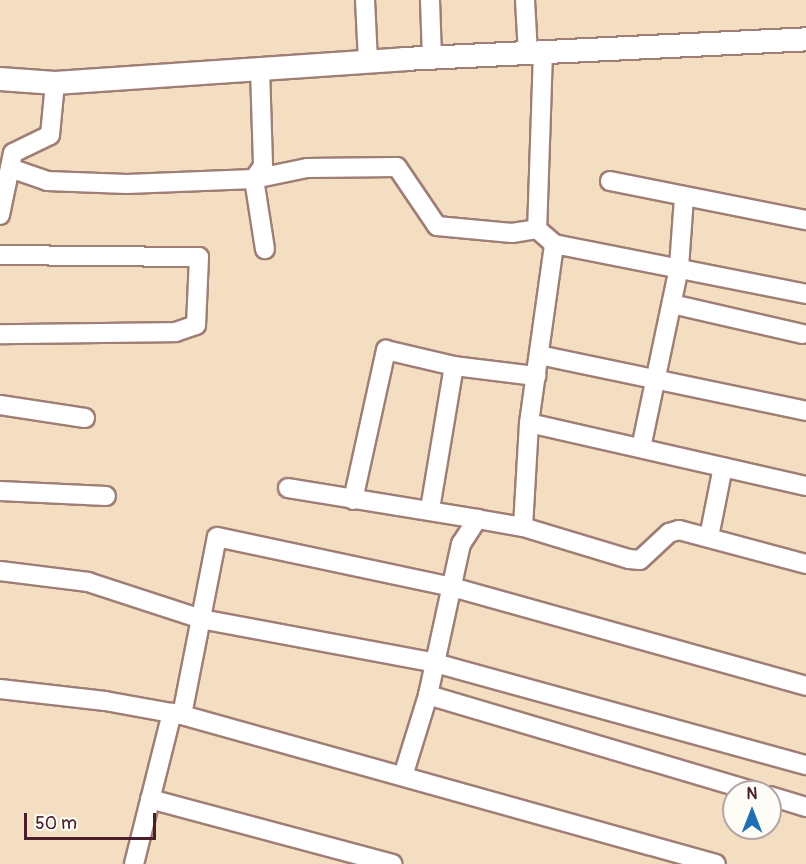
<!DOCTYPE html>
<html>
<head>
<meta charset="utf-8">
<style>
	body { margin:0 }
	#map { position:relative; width:806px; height:864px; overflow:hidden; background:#f4dec1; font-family:Pangolin,sans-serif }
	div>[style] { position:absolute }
	.roads { filter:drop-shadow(2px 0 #9f7e76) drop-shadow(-2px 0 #9f7e76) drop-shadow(0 2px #9f7e76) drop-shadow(0 -2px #9f7e76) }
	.minor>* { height:18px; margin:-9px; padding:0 9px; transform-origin:9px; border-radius:9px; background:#fff }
	.tertiary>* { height:22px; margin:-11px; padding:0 11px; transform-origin:11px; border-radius:11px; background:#fff }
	span { translate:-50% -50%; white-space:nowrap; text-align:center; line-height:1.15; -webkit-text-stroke:5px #fdfcf7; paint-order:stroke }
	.north { position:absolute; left:722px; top:780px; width:60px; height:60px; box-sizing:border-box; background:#fdfcf7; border:2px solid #b5a4a5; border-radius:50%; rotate:0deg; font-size:16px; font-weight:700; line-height:24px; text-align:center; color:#4a1f2b }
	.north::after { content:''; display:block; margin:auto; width:21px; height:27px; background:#1f6fb2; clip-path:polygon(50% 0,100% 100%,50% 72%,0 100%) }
	.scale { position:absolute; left:24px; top:813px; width:132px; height:27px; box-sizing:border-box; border:3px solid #4a1f2b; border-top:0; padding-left:8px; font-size:18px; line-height:21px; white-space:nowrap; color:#4a1f2b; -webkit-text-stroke:4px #fdfcf7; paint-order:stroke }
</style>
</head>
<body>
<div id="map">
	<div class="roads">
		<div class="minor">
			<i style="left:365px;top:0;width:62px;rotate:87.2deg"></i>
			<i style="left:430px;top:0;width:58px;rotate:88deg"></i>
			<i style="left:525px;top:0;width:53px;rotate:86.8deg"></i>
			<i style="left:543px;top:52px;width:177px;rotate:91.9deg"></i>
			<i style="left:537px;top:229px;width:23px;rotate:41deg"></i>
			<i style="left:554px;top:244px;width:257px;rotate:11.2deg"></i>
			<i style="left:260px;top:69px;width:97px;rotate:88.2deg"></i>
			<i style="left:263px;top:166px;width:16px;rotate:125deg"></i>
			<i style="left:254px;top:179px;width:71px;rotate:81.1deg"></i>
			<i style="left:10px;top:168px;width:39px;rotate:19deg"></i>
			<i style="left:47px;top:181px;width:80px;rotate:2.1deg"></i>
			<i style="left:127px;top:184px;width:127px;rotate:-2.3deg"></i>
			<i style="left:254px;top:179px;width:54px;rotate:-11.7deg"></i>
			<i style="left:307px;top:168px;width:90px;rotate:-0.6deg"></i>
			<i style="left:397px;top:167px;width:71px;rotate:55.9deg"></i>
			<i style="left:437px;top:226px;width:75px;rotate:5.3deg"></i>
			<i style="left:512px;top:233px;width:25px;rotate:-9deg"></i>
			<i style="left:610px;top:181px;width:200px;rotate:11.3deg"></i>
			<i style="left:0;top:215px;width:63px;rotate:-78.2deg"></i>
			<i style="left:13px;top:153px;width:41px;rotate:-25.9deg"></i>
			<i style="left:50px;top:135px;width:52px;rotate:-84.5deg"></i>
			<i style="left:0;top:255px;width:199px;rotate:0.6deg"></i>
			<i style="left:199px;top:257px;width:68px;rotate:92.5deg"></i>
			<i style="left:196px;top:325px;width:21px;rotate:161deg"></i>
			<i style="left:176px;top:332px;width:176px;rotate:179.3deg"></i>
			<i style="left:672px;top:304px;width:134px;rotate:12.9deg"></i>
			<i style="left:539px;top:355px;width:273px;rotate:11.8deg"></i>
			<i style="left:0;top:405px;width:86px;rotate:8.7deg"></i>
			<i style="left:529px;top:423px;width:284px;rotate:12.8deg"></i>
			<i style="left:641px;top:448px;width:185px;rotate:-78.1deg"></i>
			<i style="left:679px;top:267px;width:70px;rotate:-85.9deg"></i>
			<i style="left:288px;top:488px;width:192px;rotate:9.3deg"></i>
			<i style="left:0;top:491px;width:106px;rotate:2.7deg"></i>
			<i style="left:353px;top:500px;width:154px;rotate:-77.6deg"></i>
			<i style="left:386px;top:350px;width:70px;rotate:13.2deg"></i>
			<i style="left:430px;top:509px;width:145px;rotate:-80.5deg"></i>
			<i style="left:454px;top:366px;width:83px;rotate:7deg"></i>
			<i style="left:523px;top:527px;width:104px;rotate:-86.7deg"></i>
			<i style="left:529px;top:423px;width:181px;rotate:-82deg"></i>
			<i style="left:709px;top:537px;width:71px;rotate:-78.7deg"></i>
			<i style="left:0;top:571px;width:89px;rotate:7.1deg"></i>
			<i style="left:88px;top:582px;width:119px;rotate:18.1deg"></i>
			<i style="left:201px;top:619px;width:238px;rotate:10.6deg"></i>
			<i style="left:435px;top:663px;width:385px;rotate:15.4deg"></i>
			<i style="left:0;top:689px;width:106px;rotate:6.5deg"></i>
			<i style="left:105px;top:701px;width:78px;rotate:10.3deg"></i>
			<i style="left:182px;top:715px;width:554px;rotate:15.59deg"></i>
			<i style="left:428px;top:695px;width:341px;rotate:16.5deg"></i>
			<i style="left:182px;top:715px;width:181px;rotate:-78.9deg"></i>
			<i style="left:217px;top:537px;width:240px;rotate:12deg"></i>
			<i style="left:452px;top:587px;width:368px;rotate:15.6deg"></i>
			<i style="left:403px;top:776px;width:85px;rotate:-72.8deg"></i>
			<i style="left:428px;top:695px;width:155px;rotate:-77.7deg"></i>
			<i style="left:461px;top:544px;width:30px;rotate:-57deg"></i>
			<i style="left:477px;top:519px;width:47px;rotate:9.9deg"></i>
			<i style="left:523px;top:527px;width:111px;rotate:16.8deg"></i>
			<i style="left:629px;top:559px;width:11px;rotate:5deg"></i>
			<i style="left:640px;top:560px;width:40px;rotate:-43deg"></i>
			<i style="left:669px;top:533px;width:10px;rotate:-17deg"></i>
			<i style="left:679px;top:530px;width:131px;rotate:15deg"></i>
			<i style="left:770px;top:796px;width:38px;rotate:17deg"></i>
			<i style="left:150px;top:799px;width:251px;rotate:15deg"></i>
			<i style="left:134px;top:864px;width:156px;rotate:-75.9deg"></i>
		</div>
		<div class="tertiary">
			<i style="left:0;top:79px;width:55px;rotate:4.2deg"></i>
			<i style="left:55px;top:83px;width:350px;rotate:-3.9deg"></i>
			<i style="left:404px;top:59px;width:402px;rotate:-2.8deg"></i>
		</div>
	</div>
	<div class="north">N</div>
	<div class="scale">50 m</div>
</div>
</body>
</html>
